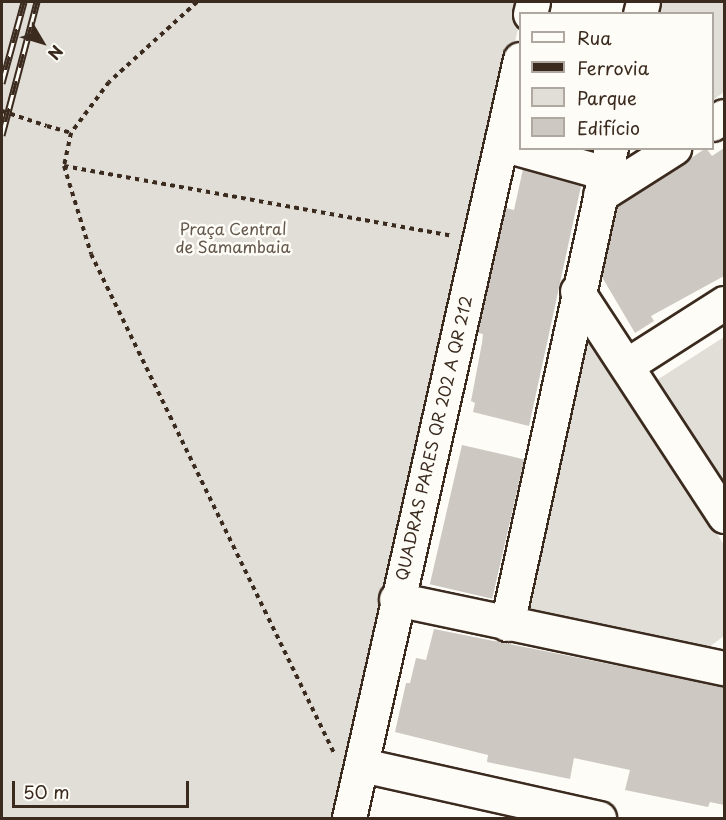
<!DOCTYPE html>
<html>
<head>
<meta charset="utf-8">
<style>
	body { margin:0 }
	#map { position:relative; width:726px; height:820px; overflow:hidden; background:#fdfcf7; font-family:"Playpen Sans",sans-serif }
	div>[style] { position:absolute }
	.green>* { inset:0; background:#e1ded7 }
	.building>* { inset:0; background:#cdc8c2; transform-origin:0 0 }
	.path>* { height:4px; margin-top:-2px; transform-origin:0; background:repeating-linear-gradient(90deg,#3b2a1e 0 4.5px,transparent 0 9px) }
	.roads { filter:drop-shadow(2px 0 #3b2a1e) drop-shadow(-2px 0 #3b2a1e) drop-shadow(0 2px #3b2a1e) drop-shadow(0 -2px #3b2a1e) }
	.minor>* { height:33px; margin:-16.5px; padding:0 16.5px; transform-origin:16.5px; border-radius:16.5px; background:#fdfcf7 }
	.rail>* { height:7px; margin-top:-3.5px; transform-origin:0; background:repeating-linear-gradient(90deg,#fdfcf7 0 14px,#3b2a1e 0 28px); box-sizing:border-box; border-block:2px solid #3b2a1e }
	.path-bridge>* { height:4px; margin-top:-2px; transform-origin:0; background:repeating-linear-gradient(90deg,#3b2a1e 0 4.5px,transparent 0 9px) }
	span { translate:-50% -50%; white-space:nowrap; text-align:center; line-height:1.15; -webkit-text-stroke:5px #fdfcf7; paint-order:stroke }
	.park-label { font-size:16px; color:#64574c }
	.street-label { font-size:16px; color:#3b2a1e }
	.frame { position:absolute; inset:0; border:3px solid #3b2a1e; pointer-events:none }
	.legend { position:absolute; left:519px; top:12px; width:195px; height:138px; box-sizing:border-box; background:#fdfcf7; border:2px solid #afa8a0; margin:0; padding:8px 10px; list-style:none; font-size:18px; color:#3b2a1e }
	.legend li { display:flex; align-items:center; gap:12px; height:30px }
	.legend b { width:30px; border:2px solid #afa8a0 }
	.north { position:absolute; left:12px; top:12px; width:60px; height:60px; -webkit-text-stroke:4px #fdfcf7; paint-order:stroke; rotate:128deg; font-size:16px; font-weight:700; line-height:24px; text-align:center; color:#3b2a1e }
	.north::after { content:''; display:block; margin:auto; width:21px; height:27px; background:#3b2a1e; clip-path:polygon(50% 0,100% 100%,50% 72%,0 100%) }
	.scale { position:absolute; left:12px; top:781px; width:177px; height:27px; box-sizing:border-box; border:3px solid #3b2a1e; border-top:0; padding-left:8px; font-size:18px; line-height:21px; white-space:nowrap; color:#3b2a1e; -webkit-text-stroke:4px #fdfcf7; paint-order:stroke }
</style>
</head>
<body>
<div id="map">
	<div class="green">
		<i style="clip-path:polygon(2px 2px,524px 2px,340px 818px,2px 818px)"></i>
		<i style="clip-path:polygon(649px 2px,724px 2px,724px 92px,713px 100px,712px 14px,647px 14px)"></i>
		<i style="clip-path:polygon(590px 326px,724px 545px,724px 636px,705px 650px,530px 610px)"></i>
		<i style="clip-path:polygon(724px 337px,724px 488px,657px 380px)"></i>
	</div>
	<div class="building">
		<i style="clip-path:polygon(706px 148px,712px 156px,724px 148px,724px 276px,651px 316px,654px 321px,635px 333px,602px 277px,617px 208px)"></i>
		<i style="clip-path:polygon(523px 169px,581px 186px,529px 426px,473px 412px,475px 403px,471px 401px,482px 343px,483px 334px,478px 333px,506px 208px,514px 210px)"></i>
		<i style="left:462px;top:445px;width:64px;height:143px;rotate:13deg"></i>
		<i style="clip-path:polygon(434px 629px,724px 687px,724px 805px,710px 802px,708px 807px,625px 790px,630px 770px,574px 758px,570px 779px,487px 762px,488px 755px,395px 732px,406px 683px,410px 683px,416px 658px,426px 660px)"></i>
	</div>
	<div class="path">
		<i style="left:197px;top:2px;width:119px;rotate:137.7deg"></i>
		<i style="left:109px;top:82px;width:64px;rotate:126.7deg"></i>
		<i style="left:71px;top:133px;width:34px;rotate:102deg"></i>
		<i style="left:64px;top:166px;width:92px;rotate:72.9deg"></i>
		<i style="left:91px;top:254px;width:557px;rotate:64.03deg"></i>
		<i style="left:47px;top:126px;width:25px;rotate:16deg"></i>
		<i style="left:64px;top:166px;width:394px;rotate:10.2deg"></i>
	</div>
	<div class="roads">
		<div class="minor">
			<i style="left:530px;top:14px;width:12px;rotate:-76deg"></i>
			<i style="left:640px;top:14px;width:12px;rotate:-76deg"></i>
			<i style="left:712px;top:124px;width:14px;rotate:-34deg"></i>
			<i style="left:502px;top:144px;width:107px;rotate:15.7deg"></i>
			<i style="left:600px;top:195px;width:88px;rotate:-32.4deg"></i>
			<i style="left:577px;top:291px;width:269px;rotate:56.8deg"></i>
			<i style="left:627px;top:365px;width:115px;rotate:-32.6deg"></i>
			<i style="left:396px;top:599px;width:335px;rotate:11.9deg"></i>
			<i style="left:507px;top:624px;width:487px;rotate:-77.7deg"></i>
			<i style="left:362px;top:765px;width:243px;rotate:12.6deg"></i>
			<i style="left:349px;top:818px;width:778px;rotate:-77.3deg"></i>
		</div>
	</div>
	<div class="rail">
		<i style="left:2px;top:83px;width:84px;rotate:-74.8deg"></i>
		<i style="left:2px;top:135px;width:138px;rotate:-75.3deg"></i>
	</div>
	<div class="path-bridge">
		<i style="left:2px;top:111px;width:47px;rotate:18.4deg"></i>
	</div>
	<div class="park-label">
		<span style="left:233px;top:237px">Praça Central<br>de Samambaia</span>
	</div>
	<div class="street-label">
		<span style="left:433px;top:438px;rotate:-77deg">QUADRAS PARES QR 202 A QR 212</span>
	</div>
	<div class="frame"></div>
	<ul class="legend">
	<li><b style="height:8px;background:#fdfcf7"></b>Rua</li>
	<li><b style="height:8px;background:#3b2a1e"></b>Ferrovia</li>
	<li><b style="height:16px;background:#e1ded7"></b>Parque</li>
	<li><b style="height:16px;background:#cdc8c2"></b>Edifício</li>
	</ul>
	<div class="north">N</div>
	<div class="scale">50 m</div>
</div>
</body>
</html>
